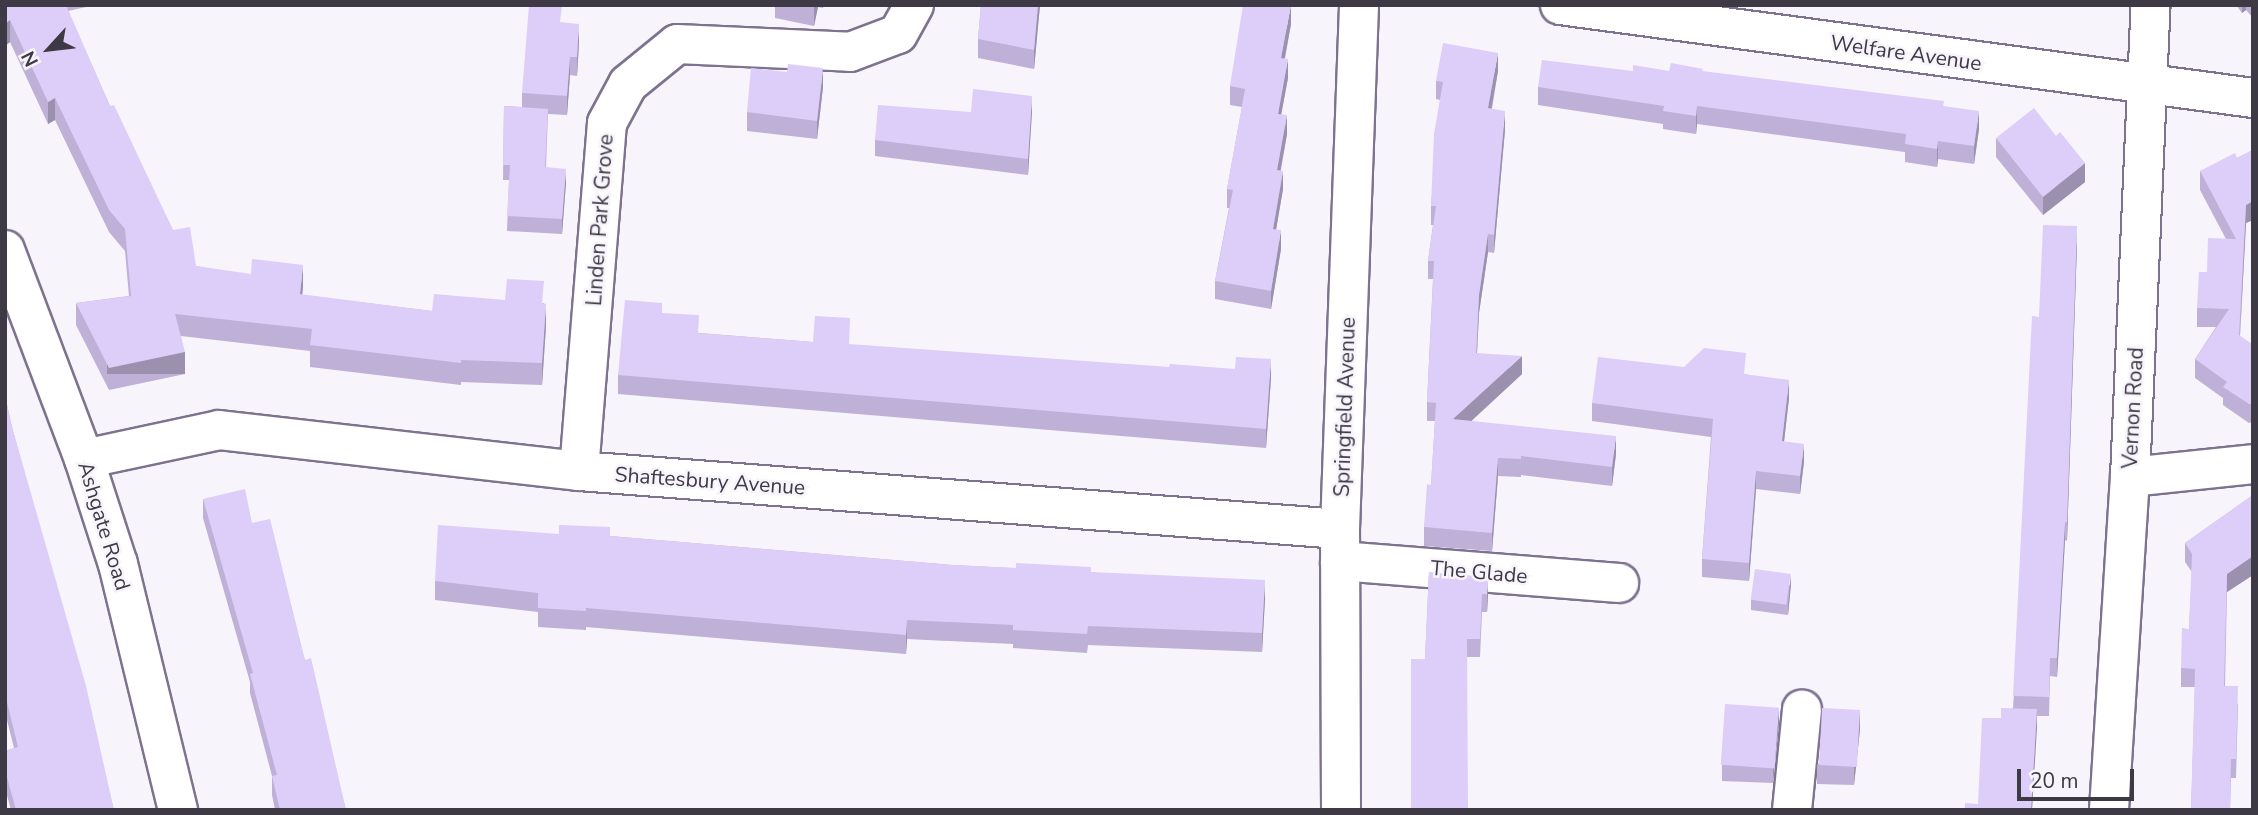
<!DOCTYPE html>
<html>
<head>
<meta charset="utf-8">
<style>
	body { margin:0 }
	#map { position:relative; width:2258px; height:815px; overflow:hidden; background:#f7f4fb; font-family:"Nunito Sans",sans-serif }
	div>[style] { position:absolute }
	.roads { filter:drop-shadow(2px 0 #7d738f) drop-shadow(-2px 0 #7d738f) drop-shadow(0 2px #7d738f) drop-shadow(0 -2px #7d738f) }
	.minor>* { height:38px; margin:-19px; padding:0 19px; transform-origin:19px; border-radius:19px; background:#fff }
	.wall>* { inset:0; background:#beb0d6 }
	.shaded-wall>* { inset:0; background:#9b90ae; transform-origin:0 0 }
	.building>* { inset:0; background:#ddcdf9; transform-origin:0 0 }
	span { translate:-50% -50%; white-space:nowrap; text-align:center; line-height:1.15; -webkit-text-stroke:5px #f7f4fb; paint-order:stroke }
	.street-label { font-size:21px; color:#3d3945 }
	.frame { position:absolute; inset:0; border:7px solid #3d3945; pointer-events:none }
	.north { position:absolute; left:14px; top:14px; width:70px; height:70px; -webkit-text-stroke:5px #f7f4fb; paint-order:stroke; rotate:243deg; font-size:19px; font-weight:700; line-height:28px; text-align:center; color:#3d3945 }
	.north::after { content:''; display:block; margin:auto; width:24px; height:32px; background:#3d3945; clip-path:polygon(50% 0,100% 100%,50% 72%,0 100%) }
	.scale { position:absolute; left:2017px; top:769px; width:117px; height:32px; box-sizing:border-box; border:4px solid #3d3945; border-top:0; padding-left:9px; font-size:21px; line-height:24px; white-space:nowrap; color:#3d3945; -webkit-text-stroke:5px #f7f4fb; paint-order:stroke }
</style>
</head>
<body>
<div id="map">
	<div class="roads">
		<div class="minor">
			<i style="left:1560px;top:5px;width:699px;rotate:7.64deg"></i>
			<i style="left:5px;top:250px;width:223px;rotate:69.3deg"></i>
			<i style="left:84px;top:459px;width:110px;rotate:72.1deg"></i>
			<i style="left:118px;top:564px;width:253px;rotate:76.3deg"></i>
			<i style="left:84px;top:459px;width:138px;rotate:-12.1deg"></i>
			<i style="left:219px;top:430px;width:362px;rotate:6.5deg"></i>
			<i style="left:579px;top:471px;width:763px;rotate:4.36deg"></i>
			<i style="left:579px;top:471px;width:349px;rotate:-85.4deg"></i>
			<i style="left:607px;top:123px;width:44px;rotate:-61.7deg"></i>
			<i style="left:628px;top:84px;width:63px;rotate:-39.2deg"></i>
			<i style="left:677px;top:44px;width:173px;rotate:2.6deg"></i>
			<i style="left:850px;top:52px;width:51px;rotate:-20.6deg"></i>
			<i style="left:898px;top:34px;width:33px;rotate:-61deg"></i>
			<i style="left:2130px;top:477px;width:124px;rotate:-6deg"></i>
			<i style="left:1340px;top:561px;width:280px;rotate:4.5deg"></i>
			<i style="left:1341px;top:810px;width:281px;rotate:-90.2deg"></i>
			<i style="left:1340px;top:529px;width:524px;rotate:-87.92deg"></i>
			<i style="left:1792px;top:810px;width:101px;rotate:-84.3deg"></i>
			<i style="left:2109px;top:810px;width:334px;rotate:-86.4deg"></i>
			<i style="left:2130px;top:477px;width:472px;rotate:-87.5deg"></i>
		</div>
	</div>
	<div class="wall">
		<i style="clip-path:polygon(5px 5px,86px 5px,86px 7px,68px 11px,110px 106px,173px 230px,196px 266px,303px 287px,302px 295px,432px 311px,544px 303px,546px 326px,542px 385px,461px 382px,461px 385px,310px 367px,310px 351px,181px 336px,185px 374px,109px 390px,76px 325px,76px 303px,129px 296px,125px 251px,109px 232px,55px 120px,48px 124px,10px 42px,5px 46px)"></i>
		<i style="clip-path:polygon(775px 5px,824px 5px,823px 8px,818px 7px,814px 26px,775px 18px)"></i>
		<i style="clip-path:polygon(981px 5px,1040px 5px,1034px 69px,978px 58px,978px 39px)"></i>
		<i style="clip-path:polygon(2236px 5px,2253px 5px,2253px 18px,2246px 10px,2242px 13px)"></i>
		<i style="clip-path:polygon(562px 22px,579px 42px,577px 76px,570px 75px,567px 115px,548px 114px,546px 167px,566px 183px,562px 234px,507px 231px,509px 180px,503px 180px,504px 106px,522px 107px,522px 93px)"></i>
		<i style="clip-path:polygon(1291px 24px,1285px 59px,1288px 78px,1281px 114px,1287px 134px,1281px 170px,1283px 189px,1276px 229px,1281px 249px,1271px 309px,1215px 299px,1215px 281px,1229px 208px,1227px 208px,1227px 189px,1242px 107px,1230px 105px,1230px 86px)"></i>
		<i style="clip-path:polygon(1498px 71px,1492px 109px,1505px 130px,1494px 253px,1488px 252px,1479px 313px,1477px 353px,1522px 374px,1471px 421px,1616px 454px,1612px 486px,1521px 475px,1521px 477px,1498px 476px,1492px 551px,1424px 546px,1424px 527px,1431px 485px,1435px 421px,1427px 421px,1427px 402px,1433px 279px,1428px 279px,1428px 261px,1433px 225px,1431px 225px,1431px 206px,1440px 100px,1436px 99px,1436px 81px)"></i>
		<i style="clip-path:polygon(1633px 71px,1703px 72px,1944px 106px,1979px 129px,1974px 164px,1938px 159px,1937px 167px,1905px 162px,1905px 152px,1697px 124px,1696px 134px,1663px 129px,1663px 124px,1538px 105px,1538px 87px)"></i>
		<i style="clip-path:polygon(823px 87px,817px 139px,747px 131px,747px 112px)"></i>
		<i style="clip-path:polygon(1032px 111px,1028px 175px,875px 156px,875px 140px,971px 112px)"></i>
		<i style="clip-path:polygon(1996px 138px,2085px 182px,2043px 215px,1996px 157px)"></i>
		<i style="clip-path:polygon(2253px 150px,2253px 220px,2246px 223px,2240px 336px,2253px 345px,2253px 422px,2249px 423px,2223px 405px,2223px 398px,2195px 378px,2195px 359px,2216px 327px,2197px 327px,2197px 308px,2207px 272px,2226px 239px,2200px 190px,2200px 171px,2237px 158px)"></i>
		<i style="clip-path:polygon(2077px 244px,2067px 541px,2065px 540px,2057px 677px,2050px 676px,2049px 716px,2037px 716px,2032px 810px,1965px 810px,1978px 804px,2001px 718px,2013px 708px,2039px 317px)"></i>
		<i style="clip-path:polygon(662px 313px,699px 333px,1271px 378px,1266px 448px,618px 394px,618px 375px)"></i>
		<i style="clip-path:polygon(1746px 374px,1789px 398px,1784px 442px,1804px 462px,1800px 494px,1756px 489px,1749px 581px,1702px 577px,1702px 559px,1711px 437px,1592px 421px,1592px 403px)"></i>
		<i style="clip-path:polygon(5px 396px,12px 427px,114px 810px,11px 810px,5px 788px,5px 751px,14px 748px,5px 712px)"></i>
		<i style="clip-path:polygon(2253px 495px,2253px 575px,2227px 592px,2225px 686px,2238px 705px,2236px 778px,2231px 778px,2230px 810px,2191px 810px,2195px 687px,2181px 687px,2181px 668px,2189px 629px,2192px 572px,2185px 562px,2185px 543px)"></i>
		<i style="clip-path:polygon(203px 499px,252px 523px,305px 660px,346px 810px,275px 810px,272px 795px,272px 776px,250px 693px,250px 682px,203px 518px)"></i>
		<i style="clip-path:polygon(610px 536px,952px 565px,1091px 572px,1265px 599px,1262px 652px,1088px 645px,1087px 653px,1013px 648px,1013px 644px,907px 639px,906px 654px,586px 627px,586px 630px,538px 627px,538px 612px,435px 600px,435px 581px)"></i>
		<i style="clip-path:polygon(1429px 572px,1488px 595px,1487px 612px,1482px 612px,1480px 657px,1467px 657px,1425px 659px)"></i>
		<i style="clip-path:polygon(1791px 584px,1788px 615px,1751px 610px,1751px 600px)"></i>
		<i style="clip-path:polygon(1779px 724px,1773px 783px,1722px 781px,1722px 765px)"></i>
		<i style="clip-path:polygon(1860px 729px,1854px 785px,1817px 784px,1817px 765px)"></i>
	</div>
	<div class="shaded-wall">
		<i style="clip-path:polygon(814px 5px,818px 5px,818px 7px,814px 26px)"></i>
		<i style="clip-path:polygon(1038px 5px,1040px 5px,1034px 69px,1034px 50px)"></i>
		<i style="clip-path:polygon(1291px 5px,1291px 24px,1281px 77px,1281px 58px)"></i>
		<i style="clip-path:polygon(2242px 5px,2246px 5px,2246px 10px,2242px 13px)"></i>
		<i style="clip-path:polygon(10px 20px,10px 42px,5px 46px,5px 24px)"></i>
		<i style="clip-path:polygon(579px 24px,579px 42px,577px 76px,577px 57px)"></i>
		<i style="clip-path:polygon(1498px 53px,1498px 71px,1488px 126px,1488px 108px)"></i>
		<i style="clip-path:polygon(570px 57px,570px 75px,567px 115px,567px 96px)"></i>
		<i style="clip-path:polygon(1288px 59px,1288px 78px,1278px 132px,1278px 114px)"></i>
		<i style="clip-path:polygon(823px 68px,823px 87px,817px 139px,817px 121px)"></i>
		<i style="clip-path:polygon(1032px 96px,1032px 111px,1028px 175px,1028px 159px)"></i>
		<i style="clip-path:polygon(55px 98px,55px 120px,48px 124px,48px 102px)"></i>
		<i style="clip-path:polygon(1697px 106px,1697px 124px,1696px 134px,1696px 116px)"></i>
		<i style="clip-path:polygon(1505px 111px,1505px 130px,1494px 253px,1494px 235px)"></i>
		<i style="clip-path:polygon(1979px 111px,1979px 129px,1974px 164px,1974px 146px)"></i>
		<i style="clip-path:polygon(1287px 115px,1287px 134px,1277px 188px,1277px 170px)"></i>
		<i style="clip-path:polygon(1938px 141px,1938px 159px,1937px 167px,1937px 149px)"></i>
		<i style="clip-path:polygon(2085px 163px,2085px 182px,2043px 215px,2043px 197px)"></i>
		<i style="clip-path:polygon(566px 169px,566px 183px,562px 234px,562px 219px)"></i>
		<i style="clip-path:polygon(1283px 171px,1283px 189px,1273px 248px,1273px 229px)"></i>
		<i style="clip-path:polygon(2253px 201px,2253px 220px,2246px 223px,2239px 354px,2246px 205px)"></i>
		<i style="clip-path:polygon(2077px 226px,2077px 244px,2067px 541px,2067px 522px)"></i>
		<i style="clip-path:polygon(1281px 230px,1281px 249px,1271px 309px,1271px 291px)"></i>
		<i style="clip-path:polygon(1488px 234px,1488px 252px,1479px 313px,1476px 372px,1479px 295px)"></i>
		<i style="clip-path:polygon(303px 265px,303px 287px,300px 316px,300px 294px)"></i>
		<i style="clip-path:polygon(546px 304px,546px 326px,542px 385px,542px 363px)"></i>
		<i style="left:185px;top:352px;width:22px;height:78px;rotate:90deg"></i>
		<i style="clip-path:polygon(1522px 356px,1522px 374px,1453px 438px,1453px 419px)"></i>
		<i style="clip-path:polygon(1271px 359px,1271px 378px,1266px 448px,1266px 429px)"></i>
		<i style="clip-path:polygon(1789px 380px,1789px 398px,1782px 459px,1782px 441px)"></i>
		<i style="clip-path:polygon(1616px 436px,1616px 454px,1612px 486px,1612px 467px)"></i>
		<i style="clip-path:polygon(1804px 444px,1804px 462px,1800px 494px,1800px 476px)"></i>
		<i style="clip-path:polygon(1498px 458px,1498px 476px,1492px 551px,1492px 533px)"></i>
		<i style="clip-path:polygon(1756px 471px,1756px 489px,1749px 581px,1749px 563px)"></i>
		<i style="clip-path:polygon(2065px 522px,2065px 540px,2057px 677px,2057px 658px)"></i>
		<i style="clip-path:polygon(2253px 556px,2253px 575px,2227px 592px,2227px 574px)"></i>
		<i style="clip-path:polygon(1791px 574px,1791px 584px,1788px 615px,1788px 605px)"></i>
		<i style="clip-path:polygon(1488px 577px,1488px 595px,1487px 612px,1487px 594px)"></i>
		<i style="clip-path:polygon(1265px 580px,1265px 599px,1262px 652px,1262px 633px)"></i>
		<i style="clip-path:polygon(907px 620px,907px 639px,906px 654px,906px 635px)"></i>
		<i style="clip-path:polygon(1779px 708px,1779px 724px,1773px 783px,1773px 767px)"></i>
		<i style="clip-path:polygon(2037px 709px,2037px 728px,2032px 810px,2031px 810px)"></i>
		<i style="clip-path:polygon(1860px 710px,1860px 729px,1854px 785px,1854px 766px)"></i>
	</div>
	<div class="building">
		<i style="clip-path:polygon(5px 5px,66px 5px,110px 106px,114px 105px,173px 230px,190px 227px,196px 266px,251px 274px,252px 259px,303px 265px,300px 294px,432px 311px,434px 294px,505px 300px,507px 279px,544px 281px,542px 303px,546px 304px,542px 363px,461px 360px,461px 363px,310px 345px,312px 329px,175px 314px,185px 352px,109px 368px,76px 303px,131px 296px,125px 229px,109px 210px,55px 98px,48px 102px,10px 20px,5px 24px)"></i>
		<i style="clip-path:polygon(529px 5px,562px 5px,560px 22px,579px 24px,577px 57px,570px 57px,567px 96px,522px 93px)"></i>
		<i style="clip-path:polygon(981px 5px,1038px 5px,1034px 50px,978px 39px)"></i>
		<i style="clip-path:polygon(1243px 5px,1291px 5px,1281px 58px,1288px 59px,1278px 114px,1287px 115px,1277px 170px,1283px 171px,1273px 229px,1281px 230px,1271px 291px,1215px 281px,1233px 190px,1227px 189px,1245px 89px,1230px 86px)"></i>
		<i style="clip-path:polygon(1443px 43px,1498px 53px,1488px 108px,1505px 111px,1494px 235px,1488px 234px,1479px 295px,1476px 353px,1522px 356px,1453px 419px,1616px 436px,1612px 467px,1521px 456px,1521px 459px,1498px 458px,1492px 533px,1424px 527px,1427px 484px,1431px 485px,1436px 403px,1427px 402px,1434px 261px,1428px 261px,1436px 206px,1431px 206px,1434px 134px,1443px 82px,1436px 81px)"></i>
		<i style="clip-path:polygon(1542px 60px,1633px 71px,1633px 65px,1669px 71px,1671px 63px,1703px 69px,1702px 71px,1944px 101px,1943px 106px,1979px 111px,1974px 146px,1938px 141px,1937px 149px,1905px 144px,1906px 134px,1697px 106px,1696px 116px,1663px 111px,1664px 106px,1538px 87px)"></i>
		<i style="clip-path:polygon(788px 64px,823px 68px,817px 121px,747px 112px,751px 68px,787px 72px)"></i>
		<i style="clip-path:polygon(973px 89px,1032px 96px,1028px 159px,875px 140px,878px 105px,971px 112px)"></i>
		<i style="clip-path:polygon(504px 106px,548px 109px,545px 167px,566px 169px,562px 219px,507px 216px,510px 165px,503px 165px)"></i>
		<i style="clip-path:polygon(2034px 108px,2056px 136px,2060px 132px,2085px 163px,2043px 197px,1996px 138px)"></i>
		<i style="clip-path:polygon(2253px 150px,2253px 201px,2246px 205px,2239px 335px,2253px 345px,2253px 404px,2249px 404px,2223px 387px,2227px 382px,2195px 359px,2229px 309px,2197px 308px,2199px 272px,2207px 272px,2208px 238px,2236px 239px,2200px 171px,2235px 153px,2237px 158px)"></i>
		<i style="clip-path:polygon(2043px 225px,2077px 226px,2067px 522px,2065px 522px,2057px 658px,2050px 658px,2049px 697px,2013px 696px,2032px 316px,2039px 317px)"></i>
		<i style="clip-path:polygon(625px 300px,662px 303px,662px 313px,699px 315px,698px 333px,813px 342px,815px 316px,850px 318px,849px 344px,1169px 367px,1170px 364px,1235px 369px,1236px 357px,1271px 359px,1266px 429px,618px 375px)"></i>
		<i style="clip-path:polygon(1704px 348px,1746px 353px,1744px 374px,1789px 380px,1782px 441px,1804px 444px,1800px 476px,1756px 471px,1749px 563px,1702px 559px,1713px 419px,1592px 403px,1598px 357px,1684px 367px)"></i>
		<i style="clip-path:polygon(5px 396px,12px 427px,86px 686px,114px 810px,16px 810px,5px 770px,5px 751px,18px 747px,5px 694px)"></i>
		<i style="clip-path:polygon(245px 489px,252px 523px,270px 519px,305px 660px,311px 658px,346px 810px,280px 810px,272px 776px,277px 775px,250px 674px,253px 673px,203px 499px)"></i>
		<i style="clip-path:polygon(2253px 495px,2253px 556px,2227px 574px,2224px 686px,2238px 686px,2236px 759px,2231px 759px,2230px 810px,2191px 810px,2195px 669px,2181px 668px,2182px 628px,2189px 629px,2192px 554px,2185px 543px)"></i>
		<i style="clip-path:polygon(438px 525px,559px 534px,559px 525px,610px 527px,610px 536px,952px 565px,1016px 568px,1016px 563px,1091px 567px,1091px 572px,1265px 580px,1262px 633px,1088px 626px,1087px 634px,1013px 630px,1013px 625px,907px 620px,906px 635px,586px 608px,586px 611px,538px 608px,538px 593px,435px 581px)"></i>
		<i style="left:1755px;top:569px;width:36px;height:31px;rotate:8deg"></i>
		<i style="clip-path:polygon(1429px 572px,1488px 577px,1487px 594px,1482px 594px,1480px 639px,1467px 639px,1468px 810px,1411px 810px,1411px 659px,1425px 659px)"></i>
		<i style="left:1725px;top:704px;width:54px;height:61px;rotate:4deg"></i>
		<i style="left:1822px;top:708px;width:38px;height:57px;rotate:3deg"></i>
		<i style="clip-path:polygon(2001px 708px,2037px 709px,2031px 810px,1965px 810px,1965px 803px,1978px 804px,1982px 718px,2001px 718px)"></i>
	</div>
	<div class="street-label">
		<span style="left:1906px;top:53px;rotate:8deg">Welfare Avenue</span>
		<span style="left:600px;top:220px;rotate:-86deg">Linden Park Grove</span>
		<span style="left:1345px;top:407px;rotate:-88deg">Springfield Avenue</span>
		<span style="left:2133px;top:408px;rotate:-87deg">Vernon Road</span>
		<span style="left:710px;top:481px;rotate:4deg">Shaftesbury Avenue</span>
		<span style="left:104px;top:526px;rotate:73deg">Ashgate Road</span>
		<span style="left:1479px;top:572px;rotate:5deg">The Glade</span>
	</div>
	<div class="frame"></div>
	<div class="north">N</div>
	<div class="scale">20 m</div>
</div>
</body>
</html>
